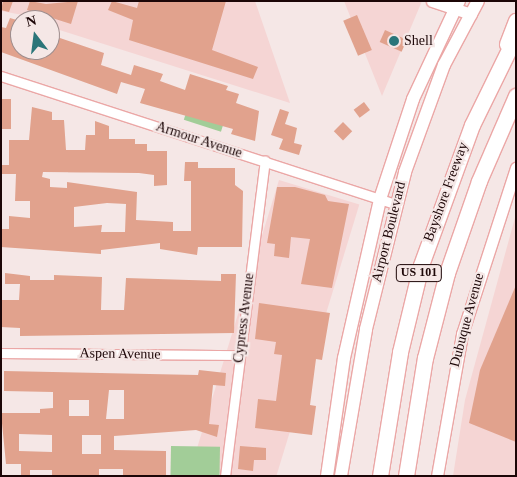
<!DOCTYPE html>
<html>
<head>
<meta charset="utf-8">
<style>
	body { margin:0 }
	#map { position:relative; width:517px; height:477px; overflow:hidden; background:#f5e7e6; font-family:Georgia,serif }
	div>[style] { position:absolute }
	.built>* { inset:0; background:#f5d5d4; transform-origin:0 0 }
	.green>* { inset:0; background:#a2cd98; transform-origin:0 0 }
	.building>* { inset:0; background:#e1a28d; transform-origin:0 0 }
	.roads { filter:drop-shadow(1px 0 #eba7a6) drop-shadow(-1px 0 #eba7a6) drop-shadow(0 1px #eba7a6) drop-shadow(0 -1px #eba7a6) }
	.street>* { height:9px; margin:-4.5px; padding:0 4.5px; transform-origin:4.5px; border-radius:4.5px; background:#fff }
	.secondary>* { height:11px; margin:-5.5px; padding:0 5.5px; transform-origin:5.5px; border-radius:5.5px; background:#fff }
	.primary>* { height:12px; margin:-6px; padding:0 6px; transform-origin:6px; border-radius:6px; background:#fff }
	.highway>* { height:15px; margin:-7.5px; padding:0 7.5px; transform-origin:7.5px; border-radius:7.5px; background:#fff }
	.dots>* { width:14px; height:14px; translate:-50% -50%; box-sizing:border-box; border:2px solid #f5e7e6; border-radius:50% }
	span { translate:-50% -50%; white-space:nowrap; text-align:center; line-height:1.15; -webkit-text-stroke:4.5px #f5e7e6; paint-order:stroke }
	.shield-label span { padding:1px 4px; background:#f5e7e6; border:1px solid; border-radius:4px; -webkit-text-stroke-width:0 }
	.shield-label { font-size:12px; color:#1c0607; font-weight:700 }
	.poi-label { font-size:14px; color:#1c0607 }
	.left { translate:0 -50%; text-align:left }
	.street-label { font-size:14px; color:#1c0607 }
	.frame { position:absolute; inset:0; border:2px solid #1c0607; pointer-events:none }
	.north { position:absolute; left:10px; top:10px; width:50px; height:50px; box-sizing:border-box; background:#f5e7e6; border:1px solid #9e8d8d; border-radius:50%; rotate:345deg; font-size:14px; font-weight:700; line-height:20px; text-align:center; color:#1c0607 }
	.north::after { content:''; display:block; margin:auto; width:18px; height:22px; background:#2b7579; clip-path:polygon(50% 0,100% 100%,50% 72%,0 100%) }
</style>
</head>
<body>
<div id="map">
	<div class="built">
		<i style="clip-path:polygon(1px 1px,255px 1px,290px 103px,50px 27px,50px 20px,1px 11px)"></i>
		<i style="clip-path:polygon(344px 1px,422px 1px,382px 96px)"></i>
		<i style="left:279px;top:180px;width:84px;height:298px;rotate:17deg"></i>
		<i style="clip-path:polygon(516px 214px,516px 476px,453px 476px,465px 400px)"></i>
	</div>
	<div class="green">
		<i style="left:186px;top:113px;width:39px;height:7px;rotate:18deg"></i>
		<i style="left:171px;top:446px;width:49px;height:30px;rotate:1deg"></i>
	</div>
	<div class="building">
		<i style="clip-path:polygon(3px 1px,13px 1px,9px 12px,1px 10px)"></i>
		<i style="clip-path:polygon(30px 1px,46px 4px,78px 1px,71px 24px,27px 10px)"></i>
		<i style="clip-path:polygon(112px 1px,137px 8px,139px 1px,226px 1px,212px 50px,258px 67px,253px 79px,129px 40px,133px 20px,108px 10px)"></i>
		<i style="left:357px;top:15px;width:38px;height:15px;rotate:67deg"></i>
		<i style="clip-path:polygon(10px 18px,20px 21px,20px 50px,51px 50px,57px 37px,104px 53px,101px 65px,131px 75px,134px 65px,163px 74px,160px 81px,185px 90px,190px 74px,228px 86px,226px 90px,239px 94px,236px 103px,259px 111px,255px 141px,231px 134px,233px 129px,140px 103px,145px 89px,121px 82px,117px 94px,1px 52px,1px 27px,6px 28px)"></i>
		<i style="left:385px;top:30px;width:24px;height:13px;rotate:24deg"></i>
		<i style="left:1px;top:99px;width:10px;height:30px"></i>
		<i style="left:364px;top:102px;width:10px;height:13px;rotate:53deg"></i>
		<i style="clip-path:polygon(evenodd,32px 107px,52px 112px,52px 120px,64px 120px,66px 150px,85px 150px,86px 135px,95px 135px,95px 121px,109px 126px,109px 139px,135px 139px,135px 144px,147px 144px,147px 151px,167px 151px,167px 185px,154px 186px,154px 175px,139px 173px,43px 172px,42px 177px,50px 179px,50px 187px,67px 188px,67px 182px,137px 192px,136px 220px,173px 222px,173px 231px,191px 231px,191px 181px,184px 181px,185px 162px,198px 162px,198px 168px,235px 168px,235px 185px,243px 191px,242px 247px,198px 247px,197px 255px,160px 249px,160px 243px,101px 250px,101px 254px,1px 247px,1px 229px,9px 229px,9px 216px,30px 218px,30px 201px,15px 201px,16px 174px,1px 174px,1px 165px,9px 165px,9px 140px,29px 140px,32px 107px,107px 203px,126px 204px,125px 232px,101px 232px,102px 225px,74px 227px,74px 207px,107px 203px)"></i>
		<i style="clip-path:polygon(280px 109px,289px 112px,285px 124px,297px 128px,294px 143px,302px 145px,299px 155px,279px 149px,283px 139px,271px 135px)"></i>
		<i style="left:343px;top:122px;width:13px;height:13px;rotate:45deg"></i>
		<i style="clip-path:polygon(277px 187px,295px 187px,325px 195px,328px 201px,349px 204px,332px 288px,301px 284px,310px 239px,291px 237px,289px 258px,274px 256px,275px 244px,267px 243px)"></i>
		<i style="clip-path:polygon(5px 273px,30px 276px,30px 280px,54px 280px,54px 275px,102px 277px,101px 310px,124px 310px,126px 278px,221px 281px,221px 274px,236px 274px,234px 333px,20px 336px,20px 328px,1px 327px,1px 300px,19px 300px,20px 284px,5px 284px)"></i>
		<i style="clip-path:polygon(516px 285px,516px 442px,469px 423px,480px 370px)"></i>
		<i style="clip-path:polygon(259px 303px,330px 313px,322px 360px,316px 359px,310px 405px,316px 406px,312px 435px,255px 428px,258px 399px,276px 401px,282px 355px,274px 354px,276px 342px,255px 339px)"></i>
		<i style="clip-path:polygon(evenodd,199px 370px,226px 373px,225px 386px,213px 385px,209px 424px,219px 425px,217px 437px,196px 430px,114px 436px,114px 450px,166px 451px,166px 476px,123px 475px,123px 469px,99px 469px,99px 476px,52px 476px,52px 470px,30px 470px,30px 476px,21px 476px,21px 464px,6px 464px,1px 413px,40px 413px,40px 409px,53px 408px,53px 392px,4px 391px,4px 371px,198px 375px,199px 370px,109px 390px,124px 390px,124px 419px,106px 419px,109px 390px,199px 370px,69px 400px,89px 400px,89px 416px,69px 416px,69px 400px,199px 370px,19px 434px,52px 435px,52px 452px,19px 451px,19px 434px,199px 370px,82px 435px,101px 435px,101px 454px,82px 454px,82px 435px)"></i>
		<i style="clip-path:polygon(240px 446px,266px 448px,266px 460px,254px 460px,253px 471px,238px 469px)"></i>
	</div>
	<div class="roads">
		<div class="street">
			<i style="left:1px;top:76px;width:415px;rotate:18deg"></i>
			<i style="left:1px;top:353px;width:239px;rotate:0.5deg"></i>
			<i style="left:225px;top:476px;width:318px;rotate:-82.8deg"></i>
		</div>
		<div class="secondary">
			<i style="left:432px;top:1px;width:41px;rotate:18.4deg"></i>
			<i style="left:437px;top:476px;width:144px;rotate:-80deg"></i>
			<i style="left:462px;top:334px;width:175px;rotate:-72deg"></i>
		</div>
		<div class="primary">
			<i style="left:327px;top:476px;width:119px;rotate:-81.8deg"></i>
			<i style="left:344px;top:358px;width:163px;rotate:-77.2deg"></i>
			<i style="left:380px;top:199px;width:105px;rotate:-71.7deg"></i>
			<i style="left:413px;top:99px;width:108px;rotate:-64.9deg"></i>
			<i style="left:341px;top:476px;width:149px;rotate:-80.3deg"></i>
			<i style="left:366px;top:329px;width:162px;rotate:-76deg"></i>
			<i style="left:405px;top:172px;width:114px;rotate:-70deg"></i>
			<i style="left:444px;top:65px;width:72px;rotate:-62deg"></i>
		</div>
		<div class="highway">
			<i style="left:507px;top:44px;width:25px;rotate:-69deg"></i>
			<i style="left:380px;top:476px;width:126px;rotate:-80.8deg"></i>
			<i style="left:400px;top:352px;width:89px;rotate:-76.4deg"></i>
			<i style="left:421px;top:265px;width:149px;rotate:-70deg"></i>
			<i style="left:472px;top:125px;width:100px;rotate:-63.9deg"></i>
			<i style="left:406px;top:476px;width:120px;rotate:-80.9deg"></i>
			<i style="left:425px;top:358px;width:88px;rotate:-75.5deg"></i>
			<i style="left:447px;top:273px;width:97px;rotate:-70.8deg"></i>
			<i style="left:479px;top:181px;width:93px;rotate:-66.5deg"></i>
		</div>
	</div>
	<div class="dots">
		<i style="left:394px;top:41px;background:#2b7579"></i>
	</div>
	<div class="shield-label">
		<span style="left:419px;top:273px">US 101</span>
	</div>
	<div class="poi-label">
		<span class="left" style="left:404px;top:41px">Shell</span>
	</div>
	<div class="street-label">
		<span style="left:199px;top:140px;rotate:18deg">Armour Avenue</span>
		<span style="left:446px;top:192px;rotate:-70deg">Bayshore Freeway</span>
		<span style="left:389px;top:232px;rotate:-76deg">Airport Boulevard</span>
		<span style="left:244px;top:318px;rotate:-83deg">Cypress Avenue</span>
		<span style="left:467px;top:320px;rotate:-75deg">Dubuque Avenue</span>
		<span style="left:120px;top:354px;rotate:1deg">Aspen Avenue</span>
	</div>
	<div class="frame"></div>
	<div class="north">N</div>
</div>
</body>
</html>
